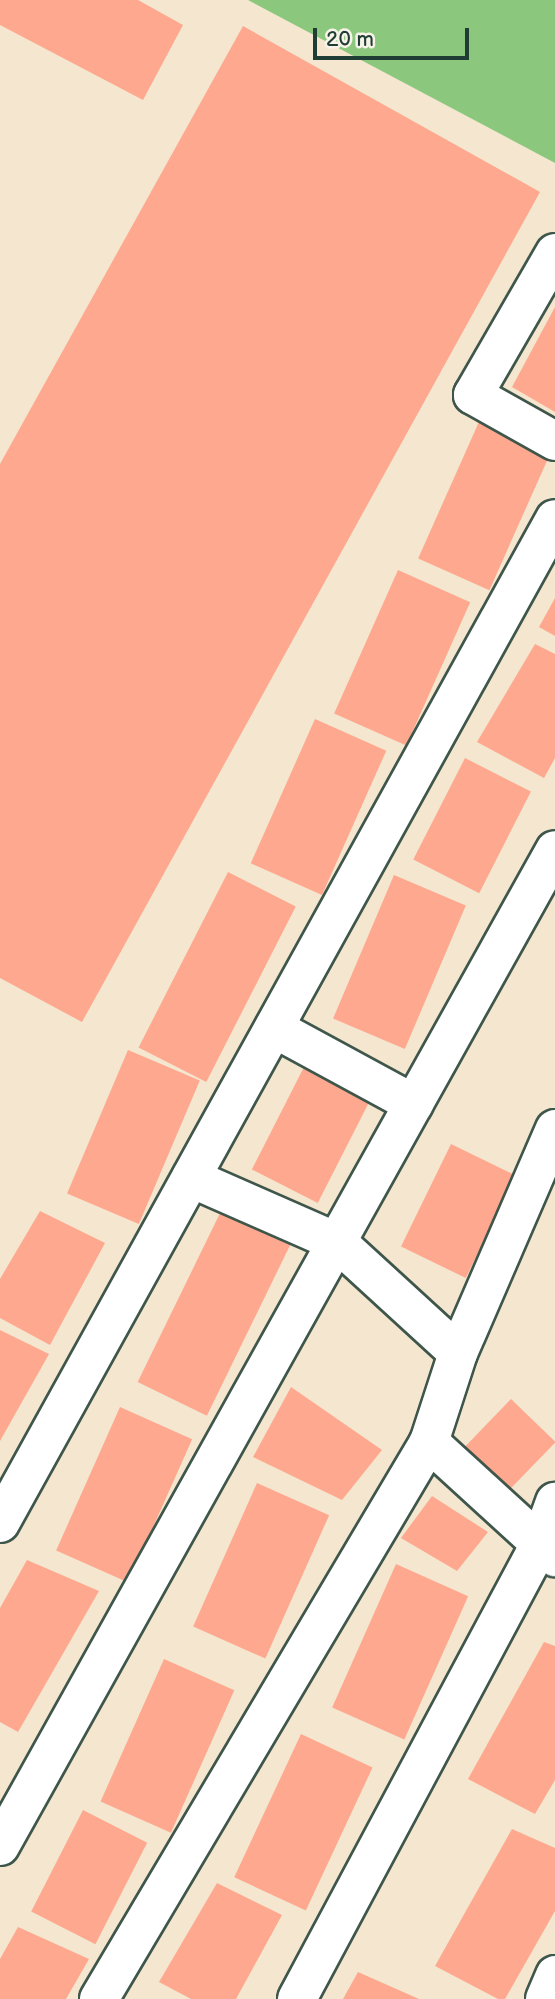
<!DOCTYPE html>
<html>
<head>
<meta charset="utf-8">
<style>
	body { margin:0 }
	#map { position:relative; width:555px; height:1999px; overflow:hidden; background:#f4e6cf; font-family:"Balsamiq Sans",sans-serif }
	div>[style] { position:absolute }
	.green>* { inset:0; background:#8bc77d }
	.building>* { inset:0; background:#fea98f; transform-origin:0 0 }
	.roads { filter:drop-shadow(2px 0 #3f564b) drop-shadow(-2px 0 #3f564b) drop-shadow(0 2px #3f564b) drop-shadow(0 -2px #3f564b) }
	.minor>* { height:38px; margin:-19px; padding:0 19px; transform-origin:19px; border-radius:19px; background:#fff }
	span { translate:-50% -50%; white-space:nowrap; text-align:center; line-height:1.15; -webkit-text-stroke:6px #f7f3e8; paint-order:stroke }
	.scale { position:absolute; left:313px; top:28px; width:156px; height:32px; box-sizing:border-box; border:4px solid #1f3d34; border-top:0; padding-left:9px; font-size:21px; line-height:24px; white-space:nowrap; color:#1f3d34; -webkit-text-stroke:5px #f7f3e8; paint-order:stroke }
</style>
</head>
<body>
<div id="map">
	<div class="green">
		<i style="clip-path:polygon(248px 0,555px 0,555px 163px)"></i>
	</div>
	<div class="building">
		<i style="clip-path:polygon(0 0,138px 0,183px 25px,143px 100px,0 25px)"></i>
		<i style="clip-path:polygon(243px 26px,540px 192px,82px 1022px,0 978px,0 464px)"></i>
		<i style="clip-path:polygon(555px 307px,555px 412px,512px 387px)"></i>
		<i style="left:482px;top:415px;width:78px;height:157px;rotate:24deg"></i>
		<i style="left:398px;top:570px;width:79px;height:157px;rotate:24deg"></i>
		<i style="clip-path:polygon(555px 598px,555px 636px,539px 627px)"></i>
		<i style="clip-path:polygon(535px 644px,555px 654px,555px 758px,544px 778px,477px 742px)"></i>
		<i style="left:315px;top:719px;width:78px;height:158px;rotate:24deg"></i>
		<i style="left:465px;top:758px;width:74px;height:114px;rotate:27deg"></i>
		<i style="left:228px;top:872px;width:76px;height:197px;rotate:27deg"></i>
		<i style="left:394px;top:875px;width:78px;height:156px;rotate:23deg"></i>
		<i style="left:128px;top:1050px;width:78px;height:156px;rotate:23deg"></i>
		<i style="left:304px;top:1067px;width:74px;height:115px;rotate:27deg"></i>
		<i style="left:451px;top:1144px;width:72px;height:114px;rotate:26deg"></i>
		<i style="left:224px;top:1205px;width:77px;height:197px;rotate:26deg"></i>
		<i style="clip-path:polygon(40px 1211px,105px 1243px,50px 1345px,0 1318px,0 1279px)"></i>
		<i style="clip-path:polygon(0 1330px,49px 1354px,0 1441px)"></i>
		<i style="clip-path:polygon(291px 1387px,382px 1450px,342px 1500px,253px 1457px)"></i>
		<i style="left:511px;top:1399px;width:62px;height:75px;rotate:44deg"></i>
		<i style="left:120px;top:1407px;width:79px;height:157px;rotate:24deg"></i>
		<i style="left:257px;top:1483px;width:79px;height:157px;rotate:24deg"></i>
		<i style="clip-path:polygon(432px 1496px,488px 1532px,457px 1571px,401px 1538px)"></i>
		<i style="clip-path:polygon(27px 1560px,99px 1591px,18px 1732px,0 1722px,0 1608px)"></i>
		<i style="left:396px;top:1564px;width:79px;height:157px;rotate:24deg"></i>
		<i style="clip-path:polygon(544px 1642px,555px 1646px,555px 1780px,535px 1814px,468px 1779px)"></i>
		<i style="left:164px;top:1659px;width:77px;height:156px;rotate:24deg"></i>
		<i style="left:301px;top:1734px;width:79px;height:158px;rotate:25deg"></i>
		<i style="left:83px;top:1810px;width:72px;height:114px;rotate:27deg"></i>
		<i style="clip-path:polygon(512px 1829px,555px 1848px,555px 1911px,505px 1999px,498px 1999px,435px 1966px)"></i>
		<i style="clip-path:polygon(217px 1883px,282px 1915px,236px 1999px,191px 1999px,159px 1982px)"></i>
		<i style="clip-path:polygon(18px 1927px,89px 1959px,66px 1999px,0 1999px,0 1959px)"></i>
		<i style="clip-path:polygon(358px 1972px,419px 1999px,343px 1999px)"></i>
	</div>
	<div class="roads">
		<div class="minor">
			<i style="left:555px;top:253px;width:164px;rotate:120deg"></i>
			<i style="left:473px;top:395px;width:94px;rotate:29.3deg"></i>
			<i style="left:274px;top:1028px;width:159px;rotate:28.5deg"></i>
			<i style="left:191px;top:1178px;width:159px;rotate:23.7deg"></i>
			<i style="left:337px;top:1242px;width:164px;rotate:42.5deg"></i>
			<i style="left:458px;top:1353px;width:94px;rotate:108deg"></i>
			<i style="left:429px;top:1442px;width:171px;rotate:42.4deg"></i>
			<i style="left:458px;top:1353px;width:244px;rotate:-66.6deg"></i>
			<i style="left:0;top:1523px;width:1147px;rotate:-61.07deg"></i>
			<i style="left:0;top:1846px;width:1140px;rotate:-60.87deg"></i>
			<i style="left:99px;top:1999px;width:647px;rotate:-59.35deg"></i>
			<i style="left:297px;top:1999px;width:514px;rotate:-61.89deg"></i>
			<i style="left:539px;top:1546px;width:47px;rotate:-70deg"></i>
			<i style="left:545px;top:1999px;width:26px;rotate:-67deg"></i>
		</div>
	</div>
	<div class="scale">20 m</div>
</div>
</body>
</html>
